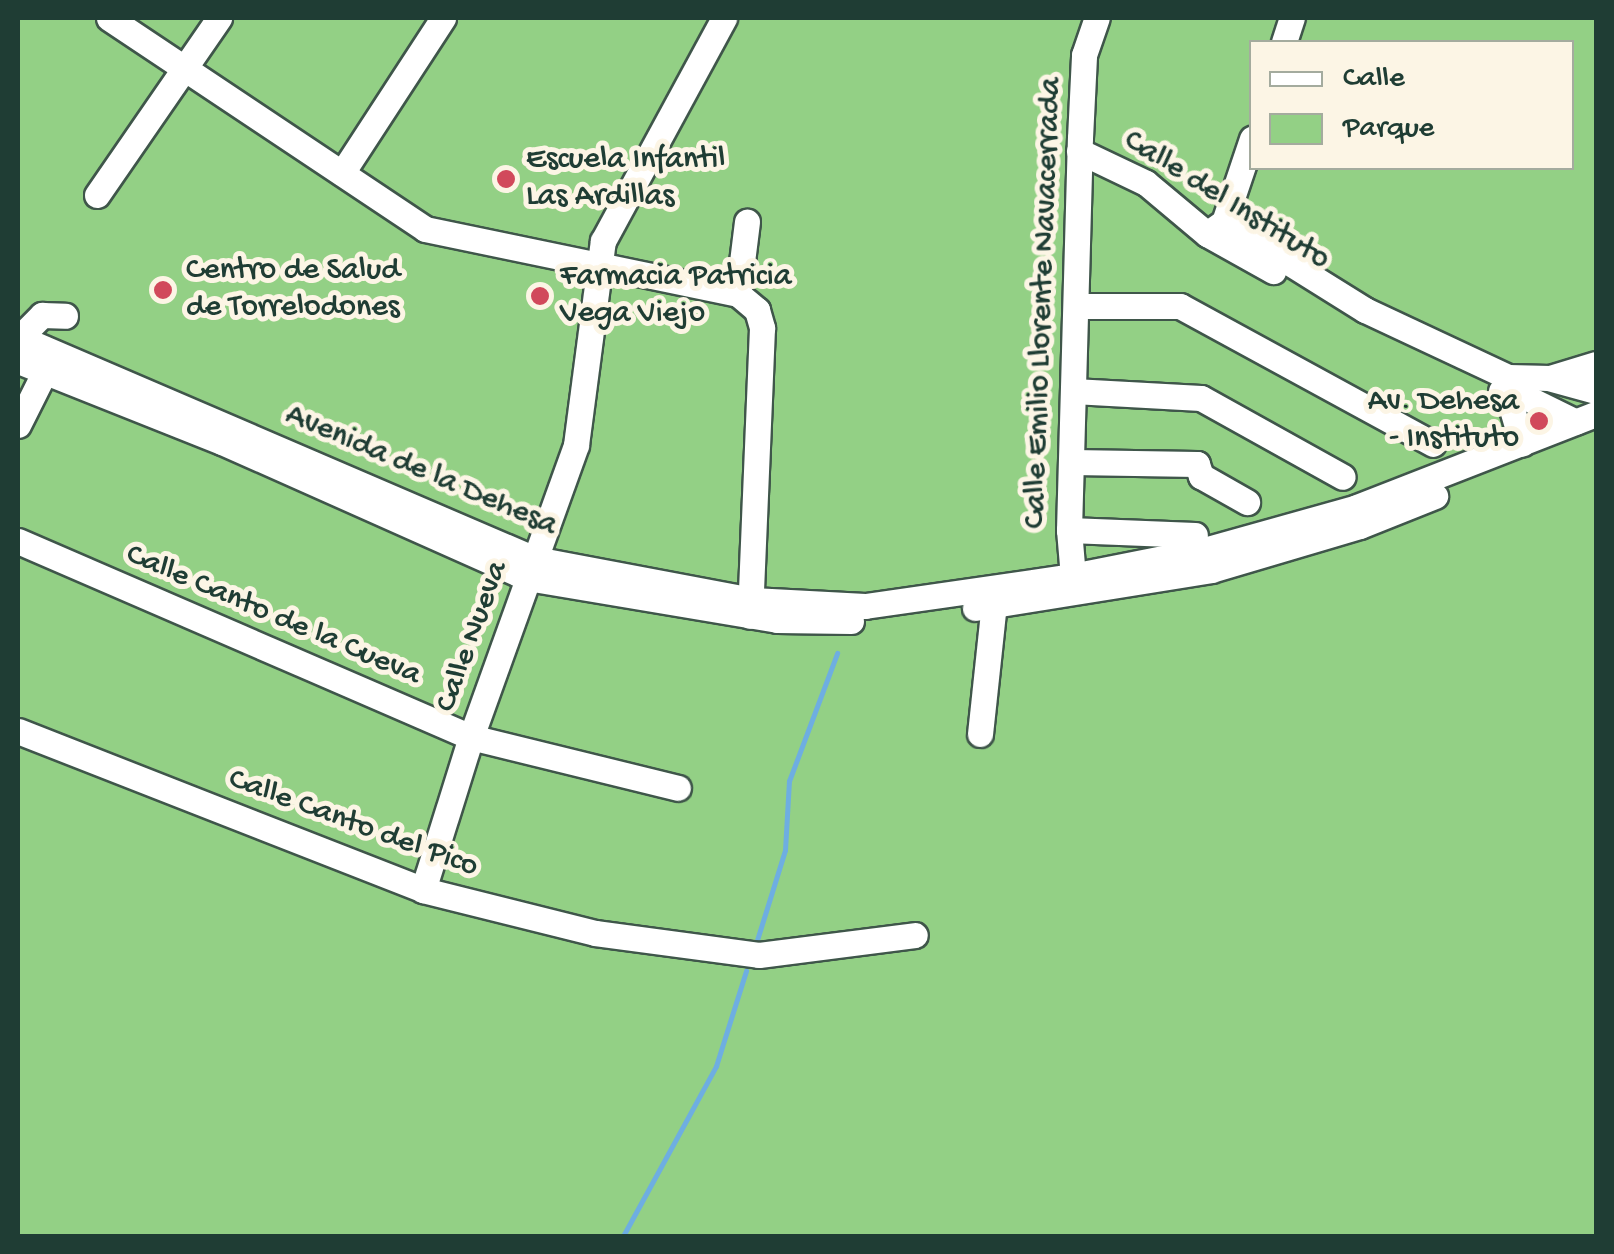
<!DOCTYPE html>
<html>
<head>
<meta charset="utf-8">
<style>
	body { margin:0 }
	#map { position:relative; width:1614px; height:1254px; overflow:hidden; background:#f4e4c8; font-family:"Gochi Hand",sans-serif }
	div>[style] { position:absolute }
	.green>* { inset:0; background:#93d085 }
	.stream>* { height:5px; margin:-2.5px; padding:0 2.5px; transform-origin:2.5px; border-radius:2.5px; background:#6eaee1 }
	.roads { filter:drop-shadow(2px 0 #3f564a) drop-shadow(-2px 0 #3f564a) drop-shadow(0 2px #3f564a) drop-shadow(0 -2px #3f564a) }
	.minor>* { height:25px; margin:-12.5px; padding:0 12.5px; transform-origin:12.5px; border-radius:12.5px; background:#fff }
	.dots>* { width:28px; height:28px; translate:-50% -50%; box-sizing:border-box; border:5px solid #fcf5e5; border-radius:50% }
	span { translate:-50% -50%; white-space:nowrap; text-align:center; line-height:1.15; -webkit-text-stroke:10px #fcf5e5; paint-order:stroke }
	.poi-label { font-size:32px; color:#1f3d34 }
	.left { translate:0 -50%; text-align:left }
	.right { translate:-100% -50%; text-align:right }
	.street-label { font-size:32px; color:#1f3d34 }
	.frame { position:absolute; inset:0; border:20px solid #1f3d34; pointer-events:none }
	.legend { position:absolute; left:1249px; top:40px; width:325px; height:130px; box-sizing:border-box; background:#fcf5e5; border:2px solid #a4ab9e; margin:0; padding:12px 18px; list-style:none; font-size:30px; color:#1f3d34 }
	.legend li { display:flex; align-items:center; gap:20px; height:50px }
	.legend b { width:50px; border:2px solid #a4ab9e }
</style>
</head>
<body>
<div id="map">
	<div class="green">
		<i style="clip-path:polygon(evenodd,18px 18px,1596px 18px,1596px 1236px,18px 1236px,18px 18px,1252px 42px,1572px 42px,1572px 168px,1252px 168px,1252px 42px)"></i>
	</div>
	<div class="stream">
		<i style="left:757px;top:940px;width:94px;rotate:-72.7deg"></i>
		<i style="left:785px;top:850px;width:69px;rotate:-86.7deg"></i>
		<i style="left:789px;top:781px;width:137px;rotate:-69.4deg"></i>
		<i style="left:623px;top:1236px;width:194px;rotate:-61.3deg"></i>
		<i style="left:716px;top:1066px;width:100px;rotate:-72.5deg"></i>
	</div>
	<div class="roads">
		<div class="minor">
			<i style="left:109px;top:18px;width:380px;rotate:33.7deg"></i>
			<i style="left:425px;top:229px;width:320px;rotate:11.7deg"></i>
			<i style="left:738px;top:294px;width:25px;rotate:40deg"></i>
			<i style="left:757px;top:310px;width:19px;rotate:74deg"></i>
			<i style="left:762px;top:328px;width:288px;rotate:92.4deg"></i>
			<i style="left:1284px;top:42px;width:25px;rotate:-72deg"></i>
			<i style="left:1079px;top:151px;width:74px;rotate:25.5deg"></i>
			<i style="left:1146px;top:183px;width:80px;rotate:39.9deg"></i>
			<i style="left:1207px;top:234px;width:76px;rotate:29.3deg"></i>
			<i style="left:342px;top:173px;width:185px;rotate:-56.9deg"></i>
			<i style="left:97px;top:195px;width:215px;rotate:-55.4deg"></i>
			<i style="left:1224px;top:222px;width:166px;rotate:32deg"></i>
			<i style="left:1365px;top:310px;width:158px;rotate:25.1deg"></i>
			<i style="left:1508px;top:377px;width:42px;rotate:1.4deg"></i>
			<i style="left:1550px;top:378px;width:48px;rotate:-16.9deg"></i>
			<i style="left:1211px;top:231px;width:16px;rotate:-35deg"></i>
			<i style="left:1224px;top:222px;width:88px;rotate:-71.4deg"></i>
			<i style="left:738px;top:294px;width:73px;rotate:-82.9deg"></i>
			<i style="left:1076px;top:306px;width:104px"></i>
			<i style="left:1180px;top:306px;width:288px;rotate:28.6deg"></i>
			<i style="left:18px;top:337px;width:563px;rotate:23.24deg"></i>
			<i style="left:535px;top:559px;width:221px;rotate:10.7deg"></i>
			<i style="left:752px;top:600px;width:113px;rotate:3deg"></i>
			<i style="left:865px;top:606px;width:209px;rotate:-8.2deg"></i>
			<i style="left:1072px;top:576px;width:139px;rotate:-11.2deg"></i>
			<i style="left:1208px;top:549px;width:155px;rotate:-15.7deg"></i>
			<i style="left:1357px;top:507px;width:256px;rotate:-21.3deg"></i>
			<i style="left:19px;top:338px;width:33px;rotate:-45deg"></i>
			<i style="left:42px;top:315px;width:23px;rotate:2deg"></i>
			<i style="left:18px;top:361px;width:219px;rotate:21.7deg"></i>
			<i style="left:222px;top:442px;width:334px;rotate:24deg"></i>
			<i style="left:527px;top:578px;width:254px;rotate:9.5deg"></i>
			<i style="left:777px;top:620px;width:74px;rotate:0.8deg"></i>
			<i style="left:1548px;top:378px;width:50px;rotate:15.2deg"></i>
			<i style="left:1511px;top:390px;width:72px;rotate:26.2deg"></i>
			<i style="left:1073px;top:391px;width:128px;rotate:3.1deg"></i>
			<i style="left:1201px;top:398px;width:162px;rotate:29.1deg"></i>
			<i style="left:1501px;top:391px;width:21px;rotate:59deg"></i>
			<i style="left:1512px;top:409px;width:36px;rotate:74deg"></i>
			<i style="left:18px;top:425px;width:58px;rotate:-63.4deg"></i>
			<i style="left:1072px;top:462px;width:125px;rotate:0.9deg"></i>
			<i style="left:1197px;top:464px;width:13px;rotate:72deg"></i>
			<i style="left:1201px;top:476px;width:53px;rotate:29.5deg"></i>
			<i style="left:1069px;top:530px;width:126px;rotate:2.3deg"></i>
			<i style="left:18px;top:541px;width:494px;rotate:23.4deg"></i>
			<i style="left:471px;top:737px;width:213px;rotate:13.8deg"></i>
			<i style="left:1074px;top:589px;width:59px;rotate:-94.8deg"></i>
			<i style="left:1069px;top:530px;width:392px;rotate:-88.4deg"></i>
			<i style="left:1080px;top:138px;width:83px;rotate:-87.2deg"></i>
			<i style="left:1084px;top:55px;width:39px;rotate:-71deg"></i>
			<i style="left:975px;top:608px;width:239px;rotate:-9.1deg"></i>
			<i style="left:1211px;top:570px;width:155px;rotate:-16.5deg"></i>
			<i style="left:1360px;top:526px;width:81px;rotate:-21.8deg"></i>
			<i style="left:18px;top:731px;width:435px;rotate:21.4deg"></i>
			<i style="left:423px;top:890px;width:177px;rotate:14deg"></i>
			<i style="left:595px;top:933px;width:165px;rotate:7.6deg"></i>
			<i style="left:759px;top:955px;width:157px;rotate:-7.3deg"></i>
			<i style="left:980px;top:734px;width:142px;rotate:-83.9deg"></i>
			<i style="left:423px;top:890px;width:160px;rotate:-72.6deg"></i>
			<i style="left:471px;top:737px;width:310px;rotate:-70.2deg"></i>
			<i style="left:576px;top:445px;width:206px;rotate:-82.5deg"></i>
			<i style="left:603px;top:241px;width:254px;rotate:-61.5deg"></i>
		</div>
	</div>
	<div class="dots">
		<i style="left:506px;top:179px;background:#d1495b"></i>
		<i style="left:163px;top:290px;background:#d1495b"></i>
		<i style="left:540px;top:296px;background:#d1495b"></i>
		<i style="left:1539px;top:421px;background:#d1495b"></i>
	</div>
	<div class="poi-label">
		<span class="left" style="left:526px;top:179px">Escuela Infantil<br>Las Ardillas</span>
		<span class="left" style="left:186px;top:290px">Centro de Salud<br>de Torrelodones</span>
		<span class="left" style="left:560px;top:296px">Farmacia Patricia<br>Vega Viejo</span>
		<span class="right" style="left:1519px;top:421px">Av. Dehesa<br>- Instituto</span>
	</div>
	<div class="street-label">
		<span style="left:1226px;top:201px;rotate:32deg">Calle del Instituto</span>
		<span style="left:1044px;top:303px;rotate:-88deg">Calle Emilio Llorente Navacerrada</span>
		<span style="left:421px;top:471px;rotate:23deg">Avenida de la Dehesa</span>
		<span style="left:273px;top:616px;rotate:23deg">Calle Canto de la Cueva</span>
		<span style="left:473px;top:637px;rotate:-70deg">Calle Nueva</span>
		<span style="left:353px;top:824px;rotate:20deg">Calle Canto del Pico</span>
	</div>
	<div class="frame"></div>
	<ul class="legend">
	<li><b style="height:12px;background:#fff"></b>Calle</li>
	<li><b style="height:28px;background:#93d085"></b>Parque</li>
	</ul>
</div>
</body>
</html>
